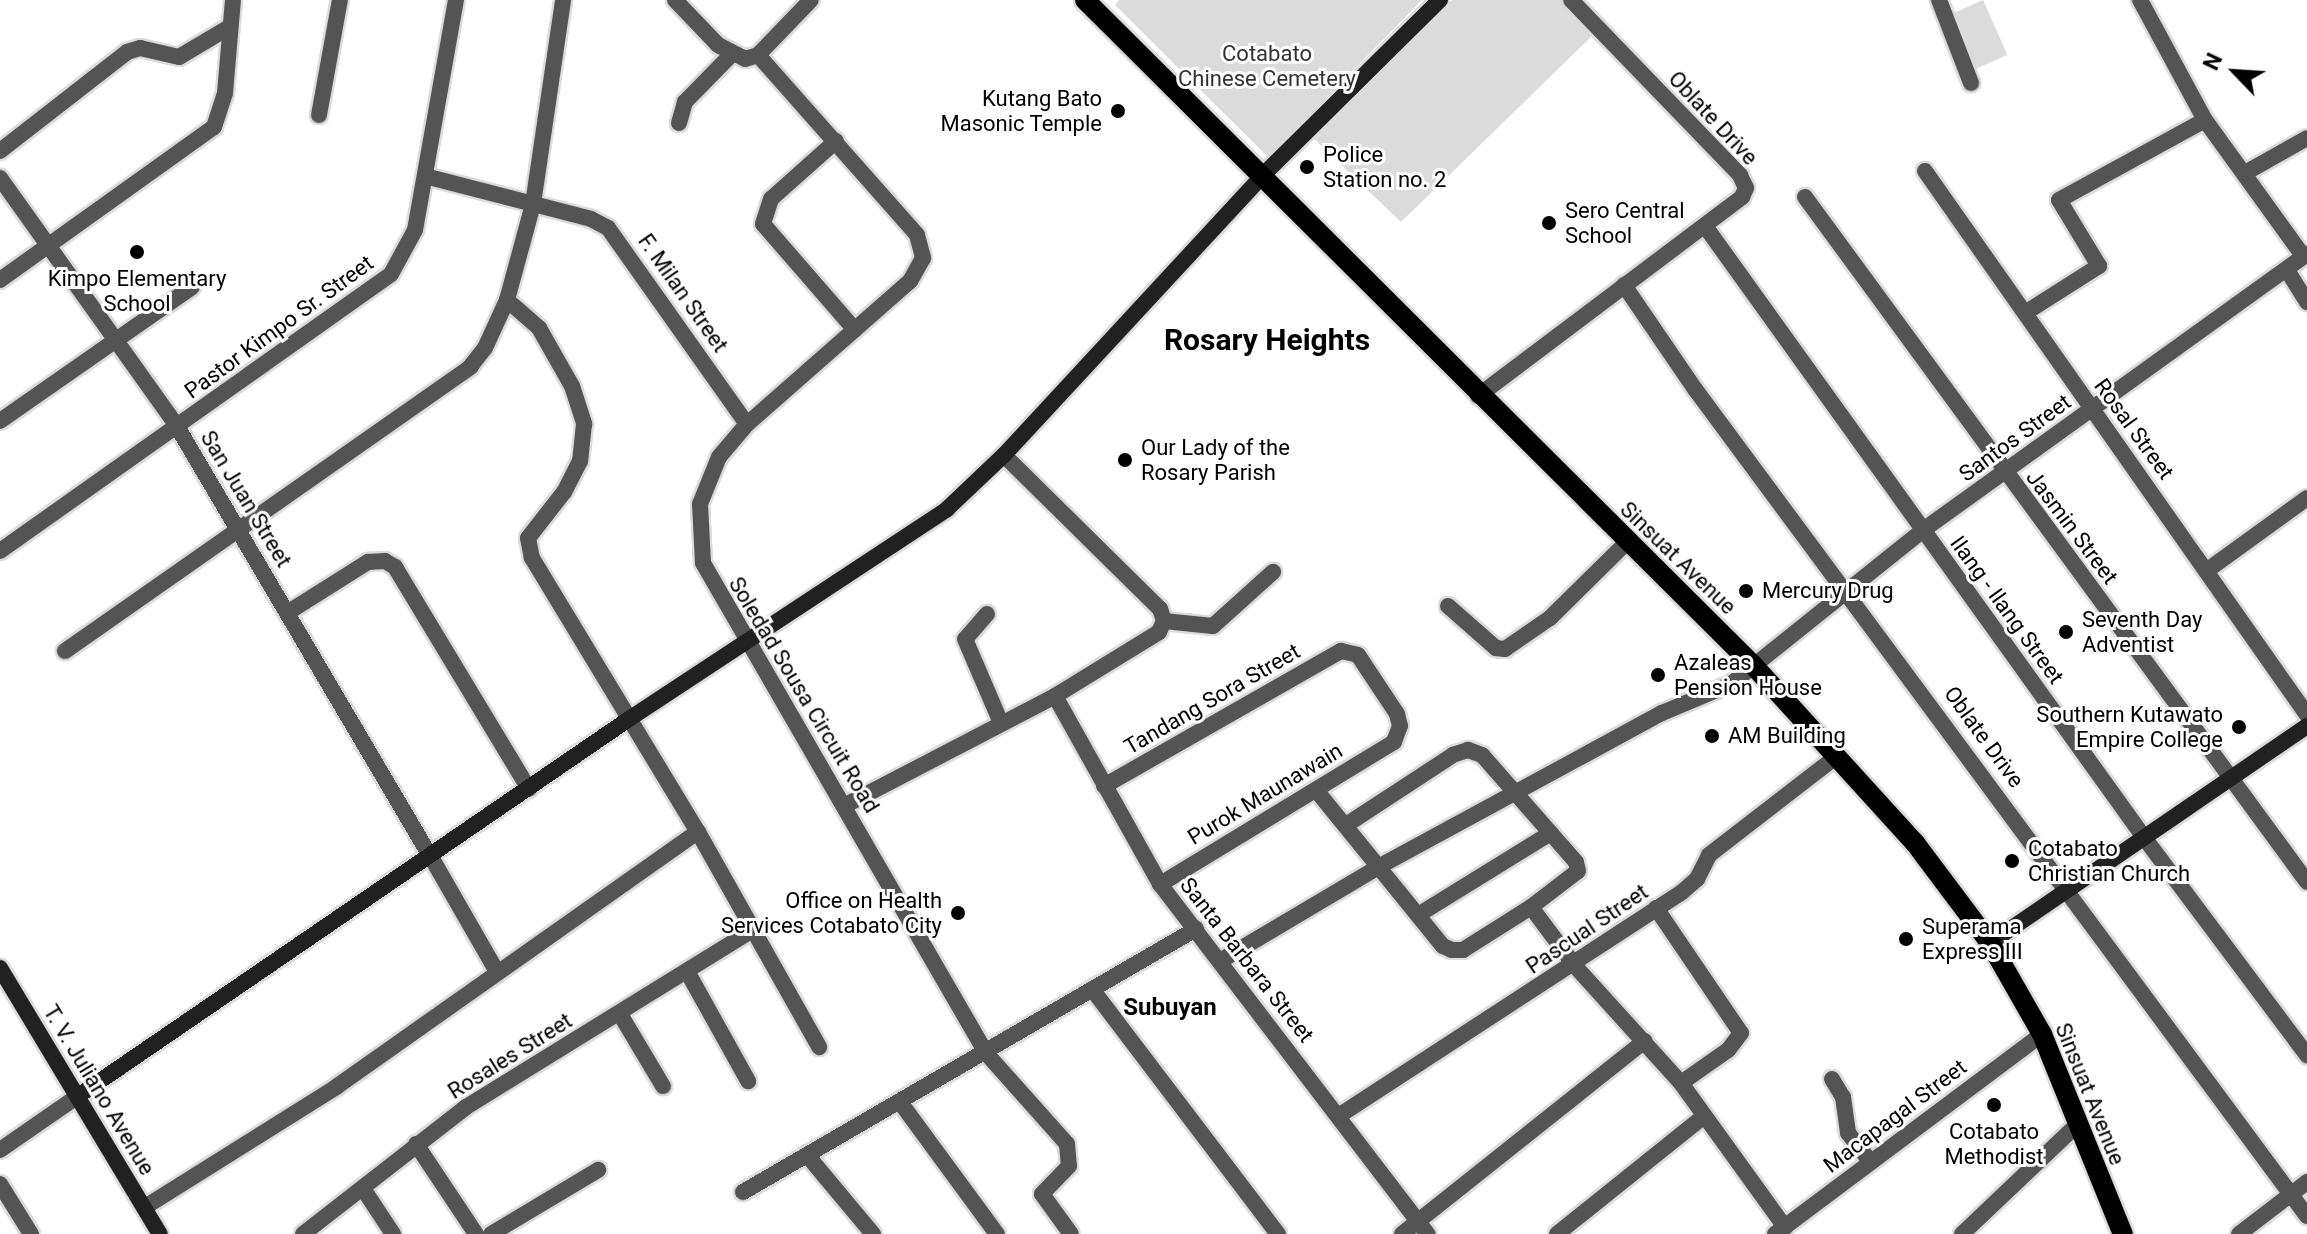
<!DOCTYPE html>
<html>
<head>
<meta charset="utf-8">
<style>
	body { margin:0 }
	#map { position:relative; width:2307px; height:1234px; overflow:hidden; background:#fff; font-family:Roboto,sans-serif }
	div>[style] { position:absolute }
	.green>* { inset:0; background:#dbdbdb; transform-origin:0 0 }
	.roads { filter:drop-shadow(2px 0 #dbdbdb) drop-shadow(-2px 0 #dbdbdb) drop-shadow(0 2px #dbdbdb) drop-shadow(0 -2px #dbdbdb) }
	.minor>* { height:16px; margin:-8px; padding:0 8px; transform-origin:8px; border-radius:8px; background:#545454 }
	.tertiary>* { height:16px; margin:-8px; padding:0 8px; transform-origin:8px; border-radius:8px; background:#545454 }
	.secondary>* { height:16px; margin:-8px; padding:0 8px; transform-origin:8px; border-radius:8px; background:#212121 }
	.primary>* { height:20px; margin:-10px; padding:0 10px; transform-origin:10px; border-radius:10px; background:#000 }
	.dots>* { width:22px; height:22px; translate:-50% -50%; box-sizing:border-box; border:4px solid #fff; border-radius:50% }
	span { translate:-50% -50%; white-space:nowrap; text-align:center; line-height:1.15; -webkit-text-stroke:6px #fff; paint-order:stroke }
	.park-label { font-size:22px; color:#323232 }
	.poi-label { font-size:22px; color:#000 }
	.right { translate:-100% -50%; text-align:right }
	.left { translate:0 -50%; text-align:left }
	.street-label { font-size:22px; color:#000 }
	.neighbourhood-label { font-size:24px; color:#000; font-weight:700 }
	.district-label { font-size:30px; color:#000; font-weight:700 }
	.north { position:absolute; left:2195px; top:32px; width:80px; height:80px; -webkit-text-stroke:6px #fff; paint-order:stroke; rotate:295deg; font-size:22px; font-weight:700; line-height:32px; text-align:center; color:#000 }
	.north::after { content:''; display:block; margin:auto; width:28px; height:36px; background:#000; clip-path:polygon(50% 0,100% 100%,50% 72%,0 100%) }
</style>
</head>
<body>
<div id="map">
	<div class="green">
		<i style="clip-path:polygon(1119px 0,1422px 0,1268px 157px,1115px 5px)"></i>
		<i style="clip-path:polygon(1452px 0,1564px 0,1596px 32px,1401px 222px,1313px 138px)"></i>
		<i style="left:1983px;top:0;width:60px;height:34px;rotate:66deg"></i>
	</div>
	<div class="roads">
		<div class="minor">
			<i style="left:675px;top:0;width:62px;rotate:46.3deg"></i>
			<i style="left:718px;top:45px;width:30px;rotate:27deg"></i>
			<i style="left:745px;top:59px;width:14px;rotate:-17deg"></i>
			<i style="left:758px;top:55px;width:76px;rotate:-46.1deg"></i>
			<i style="left:1939px;top:0;width:89px;rotate:68.9deg"></i>
			<i style="left:2140px;top:0;width:136px;rotate:61.6deg"></i>
			<i style="left:2205px;top:120px;width:168px;rotate:54.2deg"></i>
			<i style="left:758px;top:55px;width:240px;rotate:48.5deg"></i>
			<i style="left:917px;top:235px;width:24px;rotate:75deg"></i>
			<i style="left:923px;top:258px;width:26px;rotate:119deg"></i>
			<i style="left:910px;top:281px;width:217px;rotate:138.7deg"></i>
			<i style="left:747px;top:424px;width:43px;rotate:130.3deg"></i>
			<i style="left:719px;top:457px;width:51px;rotate:112deg"></i>
			<i style="left:700px;top:504px;width:59px;rotate:87.1deg"></i>
			<i style="left:703px;top:563px;width:566px;rotate:59.99deg"></i>
			<i style="left:986px;top:1053px;width:122px;rotate:48.3deg"></i>
			<i style="left:1067px;top:1144px;width:22px;rotate:85deg"></i>
			<i style="left:1069px;top:1166px;width:39px;rotate:134deg"></i>
			<i style="left:1042px;top:1194px;width:49px;rotate:54.1deg"></i>
			<i style="left:319px;top:115px;width:117px;rotate:-79.7deg"></i>
			<i style="left:679px;top:123px;width:22px;rotate:-74deg"></i>
			<i style="left:685px;top:102px;width:66px;rotate:-45.6deg"></i>
			<i style="left:836px;top:141px;width:87px;rotate:138.3deg"></i>
			<i style="left:771px;top:199px;width:26px;rotate:108deg"></i>
			<i style="left:763px;top:224px;width:140px;rotate:49deg"></i>
			<i style="left:0;top:151px;width:161px;rotate:-37.9deg"></i>
			<i style="left:127px;top:52px;width:14px;rotate:-17deg"></i>
			<i style="left:140px;top:48px;width:40px;rotate:13deg"></i>
			<i style="left:179px;top:57px;width:57px;rotate:-30.6deg"></i>
			<i style="left:1925px;top:171px;width:665px;rotate:54.92deg"></i>
			<i style="left:2245px;top:173px;width:71px;rotate:-29.4deg"></i>
			<i style="left:425px;top:176px;width:171px;rotate:14.5deg"></i>
			<i style="left:591px;top:219px;width:19px;rotate:28deg"></i>
			<i style="left:608px;top:228px;width:240px;rotate:54.7deg"></i>
			<i style="left:1805px;top:197px;width:849px;rotate:53.76deg"></i>
			<i style="left:1705px;top:226px;width:751px;rotate:54.32deg"></i>
			<i style="left:2143px;top:836px;width:274px;rotate:53.2deg"></i>
			<i style="left:2287px;top:270px;width:38px;rotate:58deg"></i>
			<i style="left:0;top:280px;width:263px;rotate:-35.6deg"></i>
			<i style="left:214px;top:127px;width:36px;rotate:-72deg"></i>
			<i style="left:225px;top:93px;width:93px;rotate:-85.1deg"></i>
			<i style="left:1624px;top:285px;width:126px;rotate:55.7deg"></i>
			<i style="left:1695px;top:389px;width:1029px;rotate:53.5deg"></i>
			<i style="left:507px;top:300px;width:43px;rotate:41.2deg"></i>
			<i style="left:539px;top:328px;width:67px;rotate:60.4deg"></i>
			<i style="left:572px;top:386px;width:40px;rotate:72deg"></i>
			<i style="left:584px;top:424px;width:37px;rotate:96deg"></i>
			<i style="left:580px;top:461px;width:35px;rotate:117deg"></i>
			<i style="left:564px;top:492px;width:58px;rotate:128deg"></i>
			<i style="left:528px;top:538px;width:20px;rotate:79deg"></i>
			<i style="left:532px;top:558px;width:320px;rotate:58.8deg"></i>
			<i style="left:698px;top:832px;width:247px;rotate:60.6deg"></i>
			<i style="left:2025px;top:313px;width:88px;rotate:-32.4deg"></i>
			<i style="left:2099px;top:266px;width:77px;rotate:-121.2deg"></i>
			<i style="left:2059px;top:200px;width:166px;rotate:-28.7deg"></i>
			<i style="left:1478px;top:396px;width:331px;rotate:-37deg"></i>
			<i style="left:1742px;top:197px;width:10px;rotate:-66deg"></i>
			<i style="left:1746px;top:188px;width:14px;rotate:-115deg"></i>
			<i style="left:1740px;top:175px;width:243px;rotate:-134deg"></i>
			<i style="left:0;top:421px;width:234px;rotate:-34.9deg"></i>
			<i style="left:0;top:551px;width:479px;rotate:-35.3deg"></i>
			<i style="left:391px;top:274px;width:50px;rotate:-61.4deg"></i>
			<i style="left:415px;top:230px;width:234px;rotate:-79.9deg"></i>
			<i style="left:2209px;top:569px;width:121px;rotate:-35.9deg"></i>
			<i style="left:1448px;top:606px;width:64px;rotate:41.2deg"></i>
			<i style="left:1496px;top:648px;width:9px;rotate:6deg"></i>
			<i style="left:1505px;top:649px;width:55px;rotate:-34.6deg"></i>
			<i style="left:1550px;top:618px;width:108px;rotate:-44.6deg"></i>
			<i style="left:287px;top:613px;width:96px;rotate:-32.2deg"></i>
			<i style="left:368px;top:562px;width:17px;rotate:-3deg"></i>
			<i style="left:385px;top:561px;width:12px;rotate:31deg"></i>
			<i style="left:395px;top:567px;width:259px;rotate:58.9deg"></i>
			<i style="left:987px;top:614px;width:33px;rotate:131deg"></i>
			<i style="left:965px;top:639px;width:91px;rotate:66.8deg"></i>
			<i style="left:1164px;top:621px;width:49px;rotate:5.8deg"></i>
			<i style="left:1213px;top:626px;width:81px;rotate:-42deg"></i>
			<i style="left:65px;top:651px;width:495px;rotate:-35deg"></i>
			<i style="left:470px;top:367px;width:24px;rotate:-52deg"></i>
			<i style="left:485px;top:348px;width:53px;rotate:-65.4deg"></i>
			<i style="left:507px;top:300px;width:99px;rotate:-74.8deg"></i>
			<i style="left:533px;top:204px;width:206px;rotate:-81.6deg"></i>
			<i style="left:1055px;top:696px;width:215px;rotate:60.8deg"></i>
			<i style="left:1160px;top:884px;width:441px;rotate:52.6deg"></i>
			<i style="left:1104px;top:786px;width:273px;rotate:-29.7deg"></i>
			<i style="left:1341px;top:651px;width:17px;rotate:13deg"></i>
			<i style="left:1358px;top:655px;width:71px;rotate:56.5deg"></i>
			<i style="left:1397px;top:714px;width:12px;rotate:76deg"></i>
			<i style="left:1400px;top:726px;width:17px;rotate:111deg"></i>
			<i style="left:1394px;top:742px;width:274px;rotate:148.7deg"></i>
			<i style="left:1316px;top:790px;width:201px;rotate:50.9deg"></i>
			<i style="left:1443px;top:946px;width:10px;rotate:24deg"></i>
			<i style="left:1452px;top:950px;width:11px"></i>
			<i style="left:1463px;top:950px;width:80px;rotate:-32.3deg"></i>
			<i style="left:1531px;top:907px;width:59px;rotate:-37.5deg"></i>
			<i style="left:1578px;top:871px;width:9px;rotate:-103deg"></i>
			<i style="left:1576px;top:862px;width:142px;rotate:-131.3deg"></i>
			<i style="left:1482px;top:755px;width:15px;rotate:-160deg"></i>
			<i style="left:1468px;top:750px;width:16px;rotate:162deg"></i>
			<i style="left:1453px;top:755px;width:128px;rotate:146.8deg"></i>
			<i style="left:844px;top:806px;width:238px;rotate:-27.5deg"></i>
			<i style="left:1055px;top:696px;width:122px;rotate:-31.6deg"></i>
			<i style="left:1159px;top:632px;width:12px;rotate:-66deg"></i>
			<i style="left:1164px;top:621px;width:13px;rotate:-108deg"></i>
			<i style="left:1160px;top:609px;width:219px;rotate:-135.4deg"></i>
			<i style="left:431px;top:857px;width:133px;rotate:60.1deg"></i>
			<i style="left:1531px;top:907px;width:74px;rotate:53.3deg"></i>
			<i style="left:1575px;top:966px;width:158px;rotate:47.8deg"></i>
			<i style="left:1681px;top:1083px;width:178px;rotate:54.2deg"></i>
			<i style="left:1656px;top:908px;width:151px;rotate:55.8deg"></i>
			<i style="left:1741px;top:1033px;width:21px;rotate:127deg"></i>
			<i style="left:1728px;top:1050px;width:57px;rotate:144.9deg"></i>
			<i style="left:1418px;top:915px;width:156px;rotate:-31.7deg"></i>
			<i style="left:1220px;top:961px;width:186px;rotate:-30.7deg"></i>
			<i style="left:1380px;top:866px;width:321px;rotate:-28.5deg"></i>
			<i style="left:1662px;top:713px;width:75px;rotate:-22.8deg"></i>
			<i style="left:1731px;top:684px;width:246px;rotate:-38.7deg"></i>
			<i style="left:1923px;top:530px;width:473px;rotate:-35.7deg"></i>
			<i style="left:688px;top:973px;width:124px;rotate:60.9deg"></i>
			<i style="left:1092px;top:989px;width:308px;rotate:52.8deg"></i>
			<i style="left:620px;top:1014px;width:84px;rotate:59.2deg"></i>
			<i style="left:1832px;top:1079px;width:21px;rotate:59deg"></i>
			<i style="left:1843px;top:1097px;width:36px;rotate:82deg"></i>
			<i style="left:1848px;top:1133px;width:37px;rotate:52deg"></i>
			<i style="left:900px;top:1102px;width:164px;rotate:53.7deg"></i>
			<i style="left:1340px;top:1115px;width:408px;rotate:-33.1deg"></i>
			<i style="left:1682px;top:892px;width:20px;rotate:-41deg"></i>
			<i style="left:1697px;top:879px;width:27px;rotate:-63deg"></i>
			<i style="left:1709px;top:855px;width:162px;rotate:-37.7deg"></i>
			<i style="left:416px;top:1144px;width:108px;rotate:56.3deg"></i>
			<i style="left:807px;top:1155px;width:103px;rotate:50.1deg"></i>
			<i style="left:0;top:1184px;width:59px;rotate:58.2deg"></i>
			<i style="left:364px;top:1190px;width:53px;rotate:56.6deg"></i>
			<i style="left:743px;top:1192px;width:524px;rotate:-30.14deg"></i>
			<i style="left:145px;top:1207px;width:226px;rotate:-32.1deg"></i>
			<i style="left:336px;top:1087px;width:443px;rotate:-35.2deg"></i>
			<i style="left:303px;top:1234px;width:207px;rotate:-37.9deg"></i>
			<i style="left:466px;top:1107px;width:335px;rotate:-31.7deg"></i>
			<i style="left:491px;top:1234px;width:125px;rotate:-30.9deg"></i>
			<i style="left:1402px;top:1234px;width:310px;rotate:-38.5deg"></i>
			<i style="left:1557px;top:1234px;width:187px;rotate:-38.7deg"></i>
			<i style="left:1775px;top:1234px;width:334px;rotate:-36.8deg"></i>
			<i style="left:1962px;top:1234px;width:161px;rotate:-43.5deg"></i>
			<i style="left:2239px;top:1234px;width:86px;rotate:-37.4deg"></i>
		</div>
		<div class="tertiary">
			<i style="left:0;top:178px;width:307px;rotate:54.5deg"></i>
			<i style="left:178px;top:428px;width:498px;rotate:59.5deg"></i>
			<i style="left:0;top:1150px;width:95px;rotate:-34.7deg"></i>
		</div>
		<div class="secondary">
			<i style="left:1990px;top:943px;width:384px;rotate:-34.4deg"></i>
			<i style="left:0;top:968px;width:310px;rotate:59deg"></i>
			<i style="left:78px;top:1096px;width:668px;rotate:-34.38deg"></i>
			<i style="left:629px;top:719px;width:381px;rotate:-33.4deg"></i>
			<i style="left:947px;top:509px;width:79px;rotate:-43.5deg"></i>
			<i style="left:1004px;top:455px;width:379px;rotate:-47.2deg"></i>
			<i style="left:1261px;top:177px;width:252px;rotate:-44.7deg"></i>
		</div>
		<div class="primary">
			<i style="left:1085px;top:0;width:943px;rotate:44.87deg"></i>
			<i style="left:1753px;top:665px;width:241px;rotate:47.7deg"></i>
			<i style="left:1915px;top:843px;width:125px;rotate:53.1deg"></i>
			<i style="left:1990px;top:943px;width:105px;rotate:60.3deg"></i>
			<i style="left:2042px;top:1034px;width:216px;rotate:68deg"></i>
		</div>
	</div>
	<div class="dots">
		<i style="left:1118px;top:111px;background:#000"></i>
		<i style="left:1307px;top:167px;background:#000"></i>
		<i style="left:1549px;top:223px;background:#000"></i>
		<i style="left:137px;top:252px;background:#000"></i>
		<i style="left:1125px;top:460px;background:#000"></i>
		<i style="left:1746px;top:591px;background:#000"></i>
		<i style="left:2066px;top:632px;background:#000"></i>
		<i style="left:1658px;top:675px;background:#000"></i>
		<i style="left:2239px;top:727px;background:#000"></i>
		<i style="left:1712px;top:736px;background:#000"></i>
		<i style="left:2012px;top:861px;background:#000"></i>
		<i style="left:958px;top:913px;background:#000"></i>
		<i style="left:1906px;top:939px;background:#000"></i>
		<i style="left:1994px;top:1105px;background:#000"></i>
	</div>
	<div class="park-label">
		<span style="left:1267px;top:66px">Cotabato<br>Chinese Cemetery</span>
	</div>
	<div class="poi-label">
		<span class="right" style="left:1102px;top:111px">Kutang Bato<br>Masonic Temple</span>
		<span class="left" style="left:1323px;top:167px">Police<br>Station no. 2</span>
		<span class="left" style="left:1565px;top:223px">Sero Central<br>School</span>
		<span style="left:137px;top:291px">Kimpo Elementary<br>School</span>
		<span class="left" style="left:1141px;top:460px">Our Lady of the<br>Rosary Parish</span>
		<span class="left" style="left:1762px;top:591px">Mercury Drug</span>
		<span class="left" style="left:2082px;top:632px">Seventh Day<br>Adventist</span>
		<span class="left" style="left:1674px;top:675px">Azaleas<br>Pension House</span>
		<span class="right" style="left:2223px;top:727px">Southern Kutawato<br>Empire College</span>
		<span class="left" style="left:1728px;top:736px">AM Building</span>
		<span class="left" style="left:2028px;top:861px">Cotabato<br>Christian Church</span>
		<span class="right" style="left:942px;top:913px">Office on Health<br>Services Cotabato City</span>
		<span class="left" style="left:1922px;top:939px">Superama<br>Express III</span>
		<span style="left:1994px;top:1144px">Cotabato<br>Methodist</span>
	</div>
	<div class="street-label">
		<span style="left:1713px;top:118px;rotate:47deg">Oblate Drive</span>
		<span style="left:683px;top:293px;rotate:55deg">F. Milan Street</span>
		<span style="left:279px;top:327px;rotate:-36deg">Pastor Kimpo Sr. Street</span>
		<span style="left:2134px;top:429px;rotate:54deg">Rosal Street</span>
		<span style="left:2015px;top:438px;rotate:-36deg">Santos Street</span>
		<span style="left:246px;top:499px;rotate:59deg">San Juan Street</span>
		<span style="left:2072px;top:527px;rotate:53deg">Jasmin Street</span>
		<span style="left:1678px;top:558px;rotate:44deg">Sinsuat Avenue</span>
		<span style="left:2007px;top:610px;rotate:54deg">Ilang - Ilang Street</span>
		<span style="left:804px;top:695px;rotate:59deg">Soledad Sousa Circuit Road</span>
		<span style="left:1212px;top:699px;rotate:-30deg">Tandang Sora Street</span>
		<span style="left:1984px;top:737px;rotate:54deg">Oblate Drive</span>
		<span style="left:1265px;top:794px;rotate:-31deg">Purok Maunawain</span>
		<span style="left:1587px;top:929px;rotate:-34deg">Pascual Street</span>
		<span style="left:1247px;top:960px;rotate:52deg">Santa Barbara Street</span>
		<span style="left:510px;top:1056px;rotate:-32deg">Rosales Street</span>
		<span style="left:99px;top:1090px;rotate:59deg">T. V. Juliano Avenue</span>
		<span style="left:2090px;top:1094px;rotate:68deg">Sinsuat Avenue</span>
		<span style="left:1895px;top:1116px;rotate:-37deg">Macapagal Street</span>
	</div>
	<div class="neighbourhood-label">
		<span style="left:1170px;top:1008px">Subuyan</span>
	</div>
	<div class="district-label">
		<span style="left:1267px;top:340px">Rosary Heights</span>
	</div>
	<div class="north">N</div>
</div>
</body>
</html>
